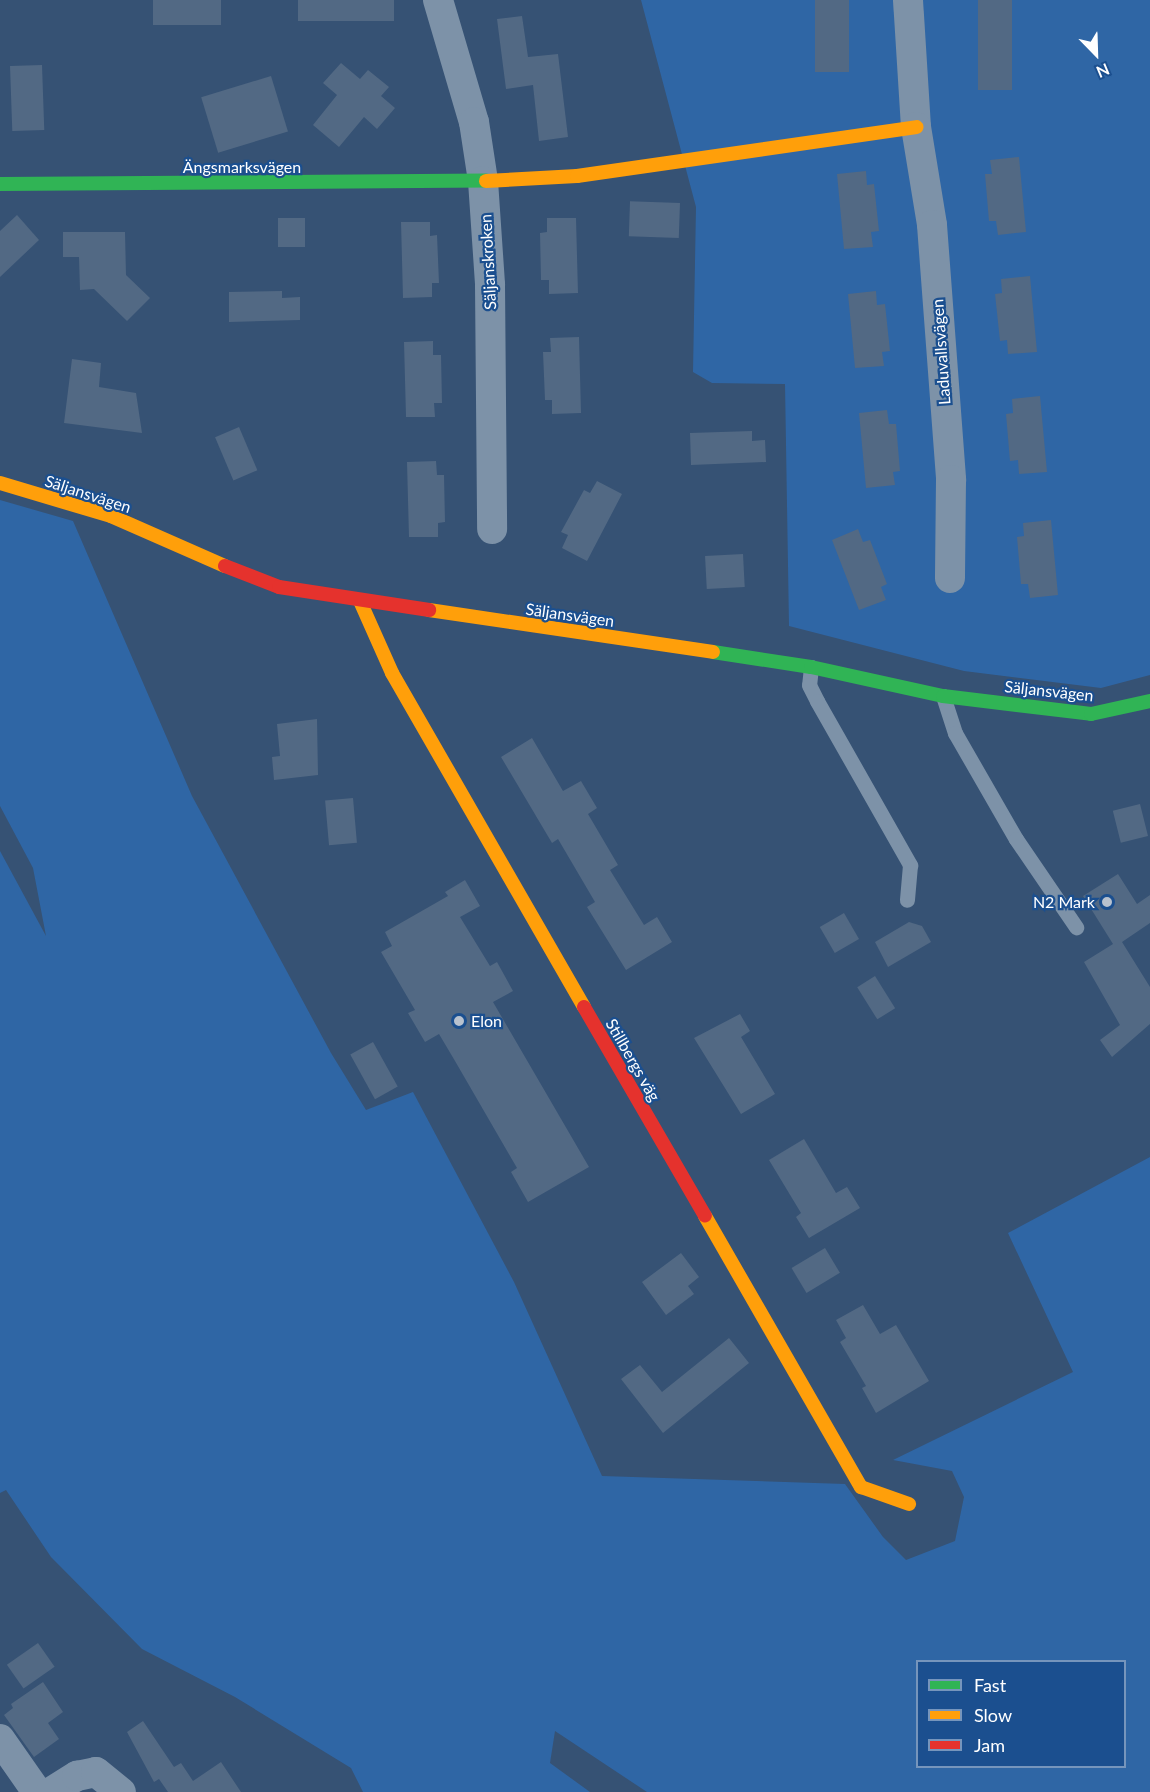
<!DOCTYPE html>
<html>
<head>
<meta charset="utf-8">
<style>
	body { margin:0 }
	#map { position:relative; width:1150px; height:1792px; overflow:hidden; background:#365274; font-family:Lato,sans-serif }
	div>[style] { position:absolute }
	.green>* { inset:0; background:#2f66a5 }
	.building>* { inset:0; background:#526984; transform-origin:0 0 }
	.lane>* { height:15px; margin:-7.5px; padding:0 7.5px; transform-origin:7.5px; border-radius:7.5px; background:#7d92a8 }
	.street>* { height:30px; margin:-15px; padding:0 15px; transform-origin:15px; border-radius:15px; background:#7d92a8 }
	.fast>* { height:14px; margin:-7px; padding:0 7px; transform-origin:7px; border-radius:7px; background:#30b455 }
	.slow>* { height:14px; margin:-7px; padding:0 7px; transform-origin:7px; border-radius:7px; background:#ff9f0a }
	.jam>* { height:14px; margin:-7px; padding:0 7px; transform-origin:7px; border-radius:7px; background:#e5322d }
	.dots>* { width:16px; height:16px; translate:-50% -50%; box-sizing:border-box; border:3px solid #1b4f8f; border-radius:50% }
	span { translate:-50% -50%; white-space:nowrap; text-align:center; line-height:1.15; -webkit-text-stroke:4.5px #1b4f8f; paint-order:stroke }
	.street-label { font-size:16px; color:#fff }
	.poi-label { font-size:16px; color:#fff }
	.right { translate:-100% -50%; text-align:right }
	.left { translate:0 -50%; text-align:left }
	.legend { position:absolute; left:916px; top:1660px; width:210px; height:108px; box-sizing:border-box; background:#1b4f8f; border:2px solid #7695bc; margin:0; padding:8px 10px; list-style:none; font-size:18px; color:#fff }
	.legend li { display:flex; align-items:center; gap:12px; height:30px }
	.legend b { width:30px; border:2px solid #7695bc }
	.north { position:absolute; left:1066px; top:24px; width:60px; height:60px; -webkit-text-stroke:4px #1b4f8f; paint-order:stroke; rotate:157deg; font-size:16px; font-weight:700; line-height:24px; text-align:center; color:#fff }
	.north::after { content:''; display:block; margin:auto; width:21px; height:27px; background:#fff; clip-path:polygon(50% 0,100% 100%,50% 72%,0 100%) }
</style>
</head>
<body>
<div id="map">
	<div class="green">
		<i style="clip-path:polygon(641px 0,1150px 0,1150px 675px,1101px 688px,964px 671px,789px 626px,785px 384px,712px 383px,693px 372px,696px 207px)"></i>
		<i style="clip-path:polygon(evenodd,0 500px,73px 521px,192px 796px,331px 1053px,366px 1110px,413px 1092px,514px 1282px,602px 1476px,845px 1484px,883px 1537px,906px 1560px,955px 1541px,964px 1497px,952px 1471px,893px 1460px,1073px 1372px,1008px 1233px,1150px 1157px,1150px 1792px,647px 1792px,555px 1731px,550px 1763px,590px 1792px,363px 1792px,351px 1768px,235px 1697px,142px 1649px,51px 1557px,6px 1490px,0 1493px,0 851px,46px 936px,33px 868px,0 806px,0 500px,918px 1662px,1124px 1662px,1124px 1766px,918px 1766px,918px 1662px)"></i>
	</div>
	<div class="building">
		<i style="left:153px;top:0;width:68px;height:25px"></i>
		<i style="left:298px;top:0;width:96px;height:21px"></i>
		<i style="left:815px;top:0;width:34px;height:72px"></i>
		<i style="left:978px;top:0;width:34px;height:90px"></i>
		<i style="clip-path:polygon(522px 16px,528px 57px,558px 54px,568px 137px,539px 141px,533px 85px,506px 89px,497px 19px)"></i>
		<i style="clip-path:polygon(341px 63px,360px 79px,368px 70px,389px 87px,381px 96px,395px 108px,377px 129px,364px 117px,339px 147px,313px 125px,337px 95px,323px 83px)"></i>
		<i style="left:42px;top:65px;width:65px;height:32px;rotate:88deg"></i>
		<i style="left:271px;top:76px;width:58px;height:73px;rotate:73deg"></i>
		<i style="clip-path:polygon(1019px 157px,1026px 232px,998px 235px,996px 221px,989px 221px,985px 174px,992px 174px,990px 160px)"></i>
		<i style="clip-path:polygon(866px 171px,867px 185px,874px 184px,879px 231px,871px 232px,873px 247px,844px 249px,837px 174px)"></i>
		<i style="left:680px;top:203px;width:35px;height:50px;rotate:92deg"></i>
		<i style="clip-path:polygon(17px 215px,39px 240px,0 277px,0 231px)"></i>
		<i style="left:278px;top:218px;width:27px;height:29px"></i>
		<i style="clip-path:polygon(547px 218px,576px 218px,578px 293px,549px 294px,549px 280px,541px 280px,540px 233px,547px 232px)"></i>
		<i style="clip-path:polygon(401px 222px,430px 222px,430px 236px,437px 235px,439px 283px,432px 283px,432px 297px,403px 298px)"></i>
		<i style="clip-path:polygon(63px 232px,125px 232px,126px 275px,150px 298px,127px 321px,94px 289px,80px 290px,79px 257px,63px 257px)"></i>
		<i style="clip-path:polygon(1030px 276px,1037px 352px,1008px 354px,1007px 340px,1000px 341px,995px 294px,1002px 293px,1001px 279px)"></i>
		<i style="clip-path:polygon(282px 291px,282px 298px,300px 297px,300px 320px,229px 322px,229px 292px)"></i>
		<i style="clip-path:polygon(876px 291px,877px 305px,885px 304px,890px 351px,882px 352px,884px 366px,855px 368px,848px 294px)"></i>
		<i style="clip-path:polygon(579px 337px,581px 413px,552px 414px,552px 400px,545px 400px,543px 352px,551px 352px,550px 338px)"></i>
		<i style="clip-path:polygon(433px 341px,433px 355px,441px 355px,442px 403px,434px 403px,435px 417px,406px 417px,404px 342px)"></i>
		<i style="clip-path:polygon(72px 359px,101px 363px,99px 387px,136px 393px,142px 433px,64px 423px)"></i>
		<i style="clip-path:polygon(1040px 396px,1047px 472px,1019px 474px,1018px 460px,1010px 461px,1006px 414px,1013px 413px,1012px 399px)"></i>
		<i style="clip-path:polygon(887px 410px,889px 424px,896px 424px,900px 471px,893px 472px,895px 485px,866px 488px,859px 413px)"></i>
		<i style="left:239px;top:427px;width:47px;height:26px;rotate:67deg"></i>
		<i style="clip-path:polygon(752px 431px,752px 441px,765px 440px,766px 462px,691px 465px,690px 433px)"></i>
		<i style="clip-path:polygon(436px 461px,437px 475px,444px 475px,445px 522px,438px 523px,438px 537px,409px 537px,407px 462px)"></i>
		<i style="clip-path:polygon(597px 481px,622px 494px,587px 561px,562px 548px,568px 535px,561px 532px,584px 490px,590px 493px)"></i>
		<i style="clip-path:polygon(1051px 520px,1058px 595px,1030px 598px,1028px 584px,1021px 584px,1017px 537px,1024px 536px,1023px 523px)"></i>
		<i style="clip-path:polygon(858px 529px,863px 542px,870px 540px,887px 584px,881px 587px,886px 600px,859px 610px,832px 540px)"></i>
		<i style="left:743px;top:554px;width:33px;height:38px;rotate:87deg"></i>
		<i style="clip-path:polygon(317px 719px,318px 775px,274px 780px,272px 757px,280px 756px,277px 724px)"></i>
		<i style="clip-path:polygon(532px 738px,563px 791px,581px 781px,597px 808px,588px 814px,618px 865px,610px 870px,644px 925px,657px 917px,672px 942px,626px 970px,587px 907px,595px 902px,558px 839px,552px 843px,501px 757px)"></i>
		<i style="left:353px;top:798px;width:45px;height:28px;rotate:85deg"></i>
		<i style="left:1140px;top:804px;width:33px;height:28px;rotate:76deg"></i>
		<i style="clip-path:polygon(1118px 874px,1137px 904px,1150px 895px,1150px 923px,1122px 942px,1150px 987px,1150px 1024px,1112px 1057px,1100px 1040px,1120px 1025px,1084px 962px,1113px 944px,1083px 896px)"></i>
		<i style="clip-path:polygon(465px 880px,480px 906px,460px 917px,490px 966px,497px 962px,513px 991px,493px 1002px,589px 1167px,528px 1202px,511px 1172px,517px 1168px,455px 1061px,439px 1034px,425px 1042px,408px 1013px,415px 1010px,381px 952px,392px 946px,385px 932px,448px 896px,445px 892px)"></i>
		<i style="left:844px;top:913px;width:30px;height:28px;rotate:60deg"></i>
		<i style="clip-path:polygon(909px 922px,922px 926px,931px 942px,888px 967px,875px 942px)"></i>
		<i style="left:875px;top:976px;width:38px;height:21px;rotate:58deg"></i>
		<i style="clip-path:polygon(740px 1014px,750px 1031px,741px 1037px,775px 1094px,741px 1114px,694px 1038px)"></i>
		<i style="left:373px;top:1042px;width:51px;height:26px;rotate:61deg"></i>
		<i style="clip-path:polygon(804px 1139px,836px 1193px,847px 1187px,860px 1208px,809px 1238px,796px 1217px,801px 1213px,769px 1160px)"></i>
		<i style="left:825px;top:1248px;width:29px;height:39px;rotate:59deg"></i>
		<i style="clip-path:polygon(681px 1253px,699px 1277px,688px 1286px,694px 1294px,666px 1315px,642px 1282px)"></i>
		<i style="clip-path:polygon(863px 1305px,880px 1334px,896px 1325px,929px 1381px,876px 1413px,862px 1388px,866px 1386px,840px 1342px,846px 1338px,836px 1320px)"></i>
		<i style="clip-path:polygon(729px 1338px,749px 1363px,663px 1433px,621px 1379px,640px 1365px,662px 1392px)"></i>
		<i style="left:38px;top:1643px;width:29px;height:38px;rotate:55deg"></i>
		<i style="clip-path:polygon(43px 1682px,63px 1712px,48px 1723px,59px 1739px,34px 1757px,4px 1715px,13px 1708px,11px 1704px)"></i>
		<i style="clip-path:polygon(143px 1721px,174px 1767px,181px 1763px,193px 1781px,221px 1762px,241px 1792px,168px 1792px,159px 1779px,154px 1782px,127px 1732px)"></i>
	</div>
	<div class="lane">
		<i style="left:811px;top:667px;width:18px;rotate:96deg"></i>
		<i style="left:809px;top:685px;width:18px;rotate:63deg"></i>
		<i style="left:817px;top:701px;width:189px;rotate:60.4deg"></i>
		<i style="left:910px;top:865px;width:35px;rotate:95deg"></i>
		<i style="left:943px;top:696px;width:39px;rotate:72deg"></i>
		<i style="left:955px;top:733px;width:122px;rotate:60.1deg"></i>
		<i style="left:1016px;top:839px;width:107px;rotate:55.7deg"></i>
	</div>
	<div class="street">
		<i style="left:438px;top:0;width:127px;rotate:73.6deg"></i>
		<i style="left:474px;top:122px;width:60px;rotate:81.3deg"></i>
		<i style="left:483px;top:181px;width:104px;rotate:86.1deg"></i>
		<i style="left:490px;top:285px;width:244px;rotate:89.5deg"></i>
		<i style="left:908px;top:0;width:127px;rotate:86.4deg"></i>
		<i style="left:916px;top:127px;width:99px;rotate:80.7deg"></i>
		<i style="left:932px;top:225px;width:256px;rotate:85.7deg"></i>
		<i style="left:951px;top:480px;width:98px;rotate:90.6deg"></i>
		<i style="left:0;top:1739px;width:65px;rotate:55.1deg"></i>
		<i style="left:51px;top:1792px;width:31px;rotate:-32deg"></i>
		<i style="left:77px;top:1776px;width:19px;rotate:-12deg"></i>
		<i style="left:96px;top:1772px;width:32px;rotate:39deg"></i>
	</div>
	<div class="fast">
		<i style="left:0;top:184px;width:486px;rotate:-0.4deg"></i>
		<i style="left:713px;top:652px;width:99px;rotate:8.7deg"></i>
		<i style="left:811px;top:667px;width:135px;rotate:12.4deg"></i>
		<i style="left:943px;top:696px;width:149px;rotate:6.9deg"></i>
		<i style="left:1091px;top:714px;width:60px;rotate:-12.4deg"></i>
	</div>
	<div class="slow">
		<i style="left:486px;top:181px;width:91px;rotate:-3.1deg"></i>
		<i style="left:577px;top:176px;width:343px;rotate:-8.2deg"></i>
		<i style="left:0;top:483px;width:116px;rotate:16.6deg"></i>
		<i style="left:111px;top:516px;width:124px;rotate:23.7deg"></i>
		<i style="left:360px;top:601px;width:79px;rotate:66deg"></i>
		<i style="left:392px;top:673px;width:385px;rotate:60.1deg"></i>
		<i style="left:429px;top:610px;width:287px;rotate:8.4deg"></i>
		<i style="left:705px;top:1216px;width:313px;rotate:60.1deg"></i>
		<i style="left:861px;top:1487px;width:51px;rotate:19.5deg"></i>
	</div>
	<div class="jam">
		<i style="left:225px;top:566px;width:58px;rotate:21.3deg"></i>
		<i style="left:279px;top:587px;width:152px;rotate:8.7deg"></i>
		<i style="left:584px;top:1007px;width:241px;rotate:59.9deg"></i>
	</div>
	<div class="dots">
		<i style="left:1107px;top:902px;background:#b9c2ce"></i>
		<i style="left:459px;top:1021px;background:#b9c2ce"></i>
	</div>
	<div class="street-label">
		<span style="left:242px;top:167px">Ängsmarksvägen</span>
		<span style="left:488px;top:262px;rotate:-93deg">Säljanskroken</span>
		<span style="left:941px;top:352px;rotate:-94deg">Laduvallsvägen</span>
		<span style="left:88px;top:494px;rotate:18deg">Säljansvägen</span>
		<span style="left:570px;top:615px;rotate:8deg">Säljansvägen</span>
		<span style="left:1049px;top:691px;rotate:6deg">Säljansvägen</span>
		<span style="left:633px;top:1060px;rotate:60deg">Stillbergs väg</span>
	</div>
	<div class="poi-label">
		<span class="right" style="left:1095px;top:902px">N2 Mark</span>
		<span class="left" style="left:471px;top:1021px">Elon</span>
	</div>
	<ul class="legend">
	<li><b style="height:8px;background:#30b455"></b>Fast</li>
	<li><b style="height:8px;background:#ff9f0a"></b>Slow</li>
	<li><b style="height:8px;background:#e5322d"></b>Jam</li>
	</ul>
	<div class="north">N</div>
</div>
</body>
</html>
